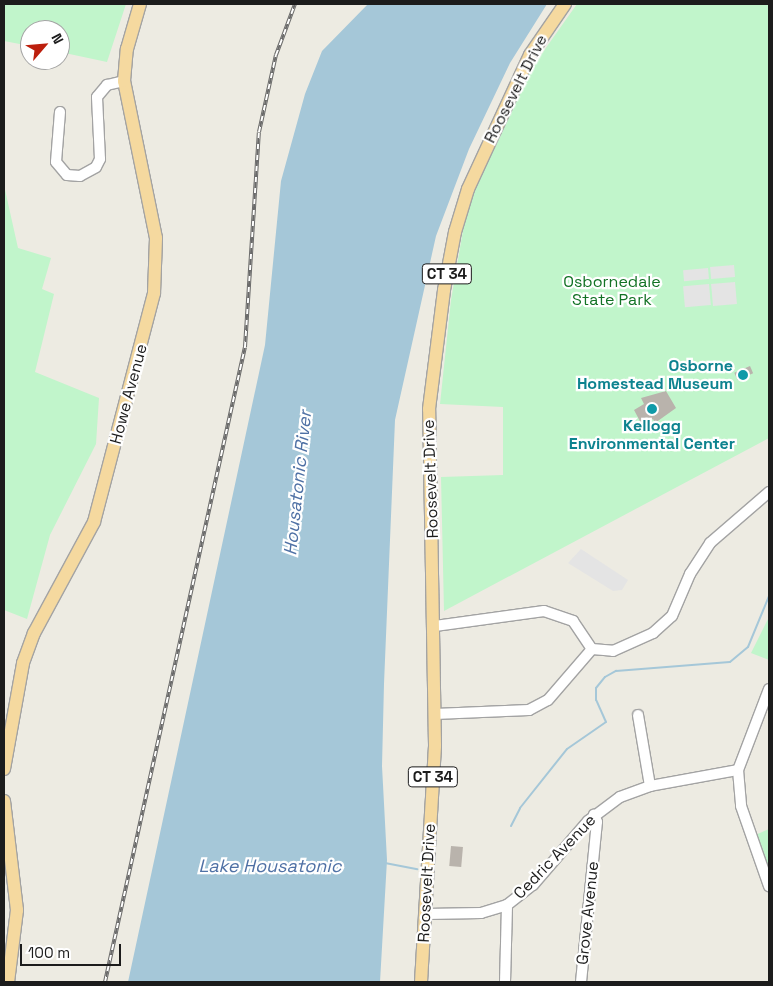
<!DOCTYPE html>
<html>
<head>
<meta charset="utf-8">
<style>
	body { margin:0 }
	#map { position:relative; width:773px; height:986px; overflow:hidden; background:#edebe2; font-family:"Space Grotesk",sans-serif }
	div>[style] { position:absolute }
	.park>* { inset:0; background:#c1f5cb }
	.parking>* { inset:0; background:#e4e4e4; transform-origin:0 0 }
	.water>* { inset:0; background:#a5c7d8 }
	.stream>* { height:2px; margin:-1px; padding:0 1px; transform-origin:1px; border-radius:1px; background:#a5c7d8 }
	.building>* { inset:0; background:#b9b3ac; transform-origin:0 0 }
	.roads { filter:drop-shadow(1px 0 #a3a3a3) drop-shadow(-1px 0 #a3a3a3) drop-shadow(0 1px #a3a3a3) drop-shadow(0 -1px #a3a3a3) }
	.minor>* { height:10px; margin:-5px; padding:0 5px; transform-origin:5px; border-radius:5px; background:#fff }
	.major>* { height:12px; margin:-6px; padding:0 6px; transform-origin:6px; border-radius:6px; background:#f5d99f }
	.rail>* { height:4px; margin-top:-2px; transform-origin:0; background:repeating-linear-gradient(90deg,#fff 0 5.5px,#6a6a6a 0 11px); box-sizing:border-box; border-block:1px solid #6a6a6a }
	.dots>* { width:14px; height:14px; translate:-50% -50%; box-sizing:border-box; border:2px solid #fff; border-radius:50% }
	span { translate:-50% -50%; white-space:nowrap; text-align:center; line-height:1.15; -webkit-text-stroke:4.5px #fff; paint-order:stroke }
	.shield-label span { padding:1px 4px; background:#fff; border:1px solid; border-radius:4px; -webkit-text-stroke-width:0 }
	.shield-label { font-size:15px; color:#1c1c1c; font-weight:700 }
	.street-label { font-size:16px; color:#1c1c1c }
	.park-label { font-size:16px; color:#127224 }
	.culture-label { font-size:16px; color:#0d838f; font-weight:700 }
	.right { translate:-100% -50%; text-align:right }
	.water-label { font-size:18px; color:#4f71a5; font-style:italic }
	.frame { position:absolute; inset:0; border:5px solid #1c1c1c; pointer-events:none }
	.north { position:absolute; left:20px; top:20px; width:50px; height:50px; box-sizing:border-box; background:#fff; border:1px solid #a4a4a4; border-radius:50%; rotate:63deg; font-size:14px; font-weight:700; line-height:20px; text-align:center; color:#1c1c1c }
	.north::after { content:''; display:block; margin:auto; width:18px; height:22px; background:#bc1f0d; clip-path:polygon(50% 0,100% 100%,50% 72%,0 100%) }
	.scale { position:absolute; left:20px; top:944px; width:101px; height:22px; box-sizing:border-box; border:2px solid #1c1c1c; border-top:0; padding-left:6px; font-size:15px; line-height:18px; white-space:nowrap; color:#1c1c1c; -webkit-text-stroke:4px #fff; paint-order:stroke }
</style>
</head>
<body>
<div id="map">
	<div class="park">
		<i style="clip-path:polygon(4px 4px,126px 4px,107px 62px,60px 52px,60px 30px,30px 30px,30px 46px,4px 41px)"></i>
		<i style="clip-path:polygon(577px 4px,769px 4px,769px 438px,444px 611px,441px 477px,503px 475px,503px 407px,440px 404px,451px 300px,465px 219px,472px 193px,521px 83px)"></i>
		<i style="clip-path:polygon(4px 185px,18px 248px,51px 258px,42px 289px,54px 294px,35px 372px,99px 398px,96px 444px,50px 535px,27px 619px,4px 610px)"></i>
		<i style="clip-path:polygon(769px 617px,769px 660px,751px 653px)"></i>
		<i style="clip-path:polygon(769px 829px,769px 873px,755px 835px)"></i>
	</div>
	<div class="parking">
		<i style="left:734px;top:265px;width:12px;height:24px;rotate:85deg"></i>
		<i style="left:708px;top:268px;width:11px;height:25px;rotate:85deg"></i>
		<i style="left:735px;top:282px;width:22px;height:24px;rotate:85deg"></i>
		<i style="left:709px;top:284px;width:21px;height:26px;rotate:85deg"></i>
		<i style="clip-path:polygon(581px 549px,628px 580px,622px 590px,613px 591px,568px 563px)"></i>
	</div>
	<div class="water">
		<i style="clip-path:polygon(368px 4px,547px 4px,510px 63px,469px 149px,436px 236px,395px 420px,384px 684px,382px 766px,387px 860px,380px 982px,128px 982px,265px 345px,281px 181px,305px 94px,322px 51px)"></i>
	</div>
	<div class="stream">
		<i style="left:511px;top:826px;width:20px;rotate:-63deg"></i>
		<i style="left:520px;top:808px;width:75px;rotate:-51.5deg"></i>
		<i style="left:567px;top:749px;width:47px;rotate:-34.7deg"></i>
		<i style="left:606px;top:722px;width:24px;rotate:-114deg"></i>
		<i style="left:596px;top:700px;width:12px;rotate:-90deg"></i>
		<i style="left:596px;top:688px;width:14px;rotate:-51deg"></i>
		<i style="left:605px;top:677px;width:13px;rotate:-29deg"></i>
		<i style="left:616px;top:671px;width:114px;rotate:-4.5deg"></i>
		<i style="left:730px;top:662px;width:23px;rotate:-40deg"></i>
		<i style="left:748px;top:647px;width:55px;rotate:-67.6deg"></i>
		<i style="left:385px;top:863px;width:33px;rotate:11deg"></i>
	</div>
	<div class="building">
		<i style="left:750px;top:366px;width:8px;height:17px;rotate:67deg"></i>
		<i style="clip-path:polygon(666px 391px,676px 408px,655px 423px,653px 419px,642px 425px,634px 410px,644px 404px,641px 398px)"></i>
		<i style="left:451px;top:846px;width:12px;height:20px;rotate:5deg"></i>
	</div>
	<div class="roads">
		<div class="minor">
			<i style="left:60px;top:112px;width:50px;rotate:94.6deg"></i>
			<i style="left:56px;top:162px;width:17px;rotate:50deg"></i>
			<i style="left:67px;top:175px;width:13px;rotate:4deg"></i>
			<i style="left:80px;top:176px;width:18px;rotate:-29deg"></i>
			<i style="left:96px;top:167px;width:9px;rotate:-63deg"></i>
			<i style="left:100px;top:159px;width:62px;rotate:-92.8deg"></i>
			<i style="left:97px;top:97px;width:16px;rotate:-50deg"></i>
			<i style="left:107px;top:85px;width:17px;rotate:-13deg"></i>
			<i style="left:435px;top:626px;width:110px;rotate:-7.8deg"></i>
			<i style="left:544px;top:611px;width:31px;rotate:19deg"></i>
			<i style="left:573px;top:621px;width:34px;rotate:56deg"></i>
			<i style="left:769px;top:689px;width:87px;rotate:110.9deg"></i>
			<i style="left:738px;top:770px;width:36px;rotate:85deg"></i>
			<i style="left:741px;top:806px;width:85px;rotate:70.7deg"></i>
			<i style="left:435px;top:714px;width:94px;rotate:-2.4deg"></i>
			<i style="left:529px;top:710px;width:21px;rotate:-28deg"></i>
			<i style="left:548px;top:700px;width:67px;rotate:-49.2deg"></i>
			<i style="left:592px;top:649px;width:21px;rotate:5deg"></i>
			<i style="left:613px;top:651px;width:44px;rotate:-24.2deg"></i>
			<i style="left:653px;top:633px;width:25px;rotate:-42deg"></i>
			<i style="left:672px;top:616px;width:46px;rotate:-66.8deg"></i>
			<i style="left:690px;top:574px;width:37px;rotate:-57deg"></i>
			<i style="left:710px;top:543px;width:78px;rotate:-40.8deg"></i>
			<i style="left:638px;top:715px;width:72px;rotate:80.4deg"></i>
			<i style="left:426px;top:914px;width:55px;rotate:-1deg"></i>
			<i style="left:481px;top:913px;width:27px;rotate:-17deg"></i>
			<i style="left:507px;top:905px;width:33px;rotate:-38deg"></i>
			<i style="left:533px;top:885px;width:84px;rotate:-49.3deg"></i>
			<i style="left:588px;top:821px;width:40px;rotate:-37deg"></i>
			<i style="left:620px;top:797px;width:32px;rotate:-20deg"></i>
			<i style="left:650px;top:786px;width:89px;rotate:-10.3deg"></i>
			<i style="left:505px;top:982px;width:77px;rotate:-88.5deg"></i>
			<i style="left:581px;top:982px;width:161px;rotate:-84.3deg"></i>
			<i style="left:597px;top:822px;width:8px;rotate:-113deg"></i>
		</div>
		<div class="major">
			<i style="left:4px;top:769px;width:108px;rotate:-79.8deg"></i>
			<i style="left:23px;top:663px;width:32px;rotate:-70deg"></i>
			<i style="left:34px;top:633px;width:126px;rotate:-61.6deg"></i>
			<i style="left:94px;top:522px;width:237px;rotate:-75.3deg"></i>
			<i style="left:154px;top:293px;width:55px;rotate:-87.9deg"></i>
			<i style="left:156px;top:238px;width:160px;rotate:-101.5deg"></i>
			<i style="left:124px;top:81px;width:32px;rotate:-85deg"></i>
			<i style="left:127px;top:49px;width:47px;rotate:-73.9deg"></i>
			<i style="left:4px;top:801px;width:110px;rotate:83.2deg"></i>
			<i style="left:17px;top:910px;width:73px;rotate:97.1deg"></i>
			<i style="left:421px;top:982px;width:237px;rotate:-86.6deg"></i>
			<i style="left:435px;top:745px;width:336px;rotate:-91deg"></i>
			<i style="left:429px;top:409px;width:120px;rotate:-82.8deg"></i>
			<i style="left:444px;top:290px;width:59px;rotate:-79.3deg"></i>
			<i style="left:455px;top:232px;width:45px;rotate:-73.2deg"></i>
			<i style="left:468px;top:189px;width:148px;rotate:-65.2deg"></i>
			<i style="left:530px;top:55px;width:62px;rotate:-55.5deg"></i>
		</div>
	</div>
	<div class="rail">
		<i style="left:105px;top:982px;width:650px;rotate:-77.57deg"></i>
		<i style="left:245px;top:347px;width:215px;rotate:-86.3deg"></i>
		<i style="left:259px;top:132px;width:79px;rotate:-77.6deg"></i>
		<i style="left:276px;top:55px;width:54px;rotate:-69.6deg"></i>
	</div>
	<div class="dots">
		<i style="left:743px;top:375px;background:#0f9aa8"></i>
		<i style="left:652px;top:409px;background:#0f9aa8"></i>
	</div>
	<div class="shield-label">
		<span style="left:447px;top:274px">CT 34</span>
		<span style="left:433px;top:777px">CT 34</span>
	</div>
	<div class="street-label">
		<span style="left:516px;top:89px;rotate:-63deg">Roosevelt Drive</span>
		<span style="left:129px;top:394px;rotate:-75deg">Howe Avenue</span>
		<span style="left:431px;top:479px;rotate:-92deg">Roosevelt Drive</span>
		<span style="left:555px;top:857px;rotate:-46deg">Cedric Avenue</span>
		<span style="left:427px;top:883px;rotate:-87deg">Roosevelt Drive</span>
		<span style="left:588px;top:913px;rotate:-84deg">Grove Avenue</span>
	</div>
	<div class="park-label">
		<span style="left:612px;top:291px">Osbornedale<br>State Park</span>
	</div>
	<div class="culture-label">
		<span class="right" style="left:733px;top:375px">Osborne<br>Homestead Museum</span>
		<span style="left:652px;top:435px">Kellogg<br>Environmental Center</span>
	</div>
	<div class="water-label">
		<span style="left:298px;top:483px;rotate:-84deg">Housatonic River</span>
		<span style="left:270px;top:866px">Lake Housatonic</span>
	</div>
	<div class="frame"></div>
	<div class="north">N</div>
	<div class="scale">100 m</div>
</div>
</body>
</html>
